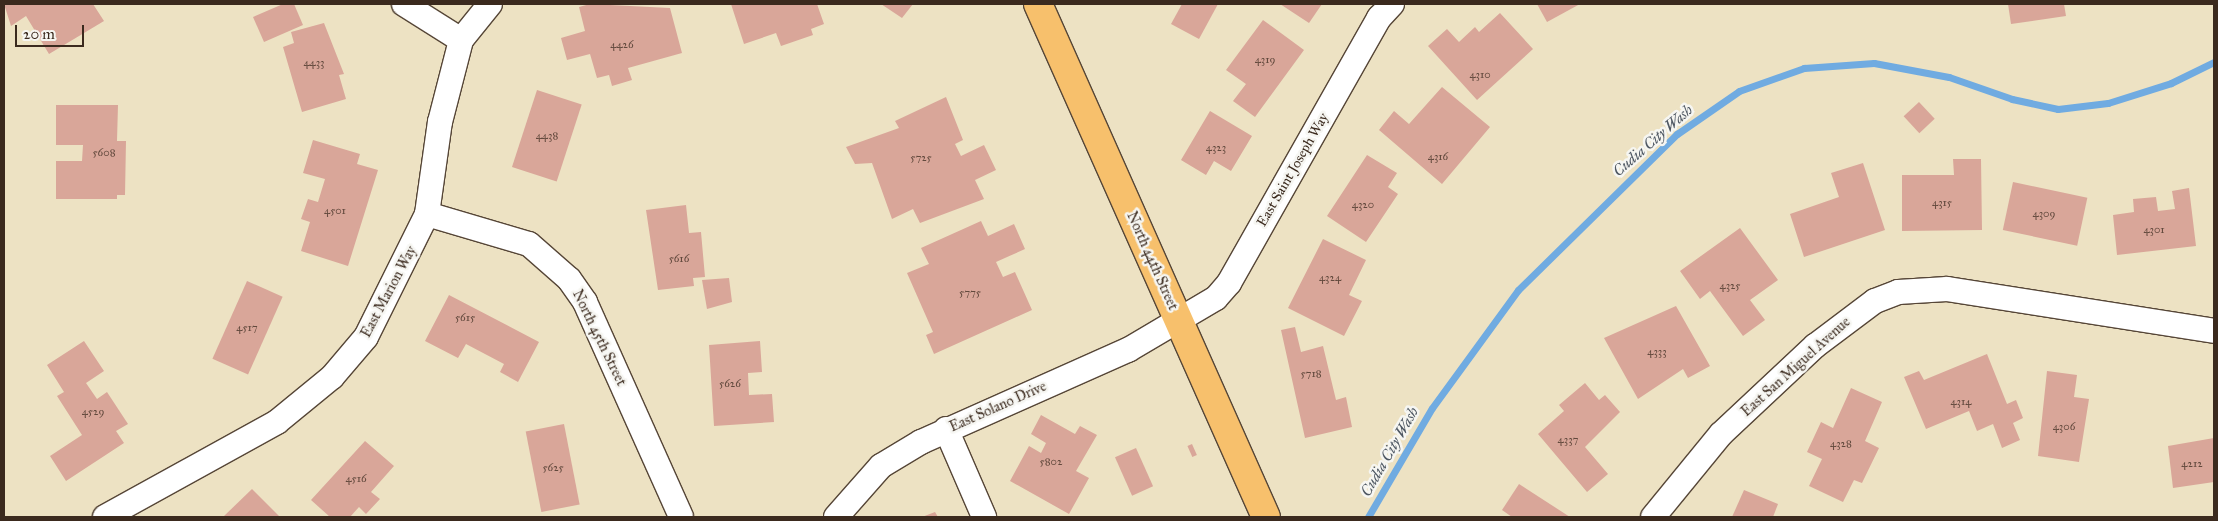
<!DOCTYPE html>
<html>
<head>
<meta charset="utf-8">
<style>
	body { margin:0 }
	#map { position:relative; width:2218px; height:521px; overflow:hidden; background:#ede2c3; font-family:"IM FELL Great Primer",serif }
	div>[style] { position:absolute }
	.stream>* { height:7px; margin:-3.5px; padding:0 3.5px; transform-origin:3.5px; border-radius:3.5px; background:#70abe1 }
	.building>* { inset:0; background:#d9a699; transform-origin:0 0 }
	.roads { filter:drop-shadow(1px 0 #564637) drop-shadow(-1px 0 #564637) drop-shadow(0 1px #564637) drop-shadow(0 -1px #564637) }
	.minor>* { height:24px; margin:-12px; padding:0 12px; transform-origin:12px; border-radius:12px; background:#fff }
	.major>* { height:28px; margin:-14px; padding:0 14px; transform-origin:14px; border-radius:14px; background:#f7c06c }
	span { translate:-50% -50%; white-space:nowrap; text-align:center; line-height:1.15; -webkit-text-stroke:5px #f6f6f2; paint-order:stroke }
	.number-label { font-size:11px; color:#62493d }
	.number-label span { -webkit-text-stroke-width:0 }
	.street-label { font-size:14px; color:#3b2a1e }
	.water-label { font-size:15px; color:#4e5762; font-style:italic }
	.frame { position:absolute; inset:0; border:5px solid #3b2a1e; pointer-events:none }
	.scale { position:absolute; left:15px; top:25px; width:69px; height:22px; box-sizing:border-box; border:2px solid #3b2a1e; border-top:0; padding-left:6px; font-size:15px; line-height:18px; white-space:nowrap; color:#3b2a1e; -webkit-text-stroke:4px #f6f6f2; paint-order:stroke }
</style>
</head>
<body>
<div id="map">
	<div class="stream">
		<i style="left:1368px;top:517px;width:126px;rotate:-59.6deg"></i>
		<i style="left:1432px;top:408px;width:146px;rotate:-53.9deg"></i>
		<i style="left:1518px;top:290px;width:223px;rotate:-44.5deg"></i>
		<i style="left:1677px;top:134px;width:75px;rotate:-34.7deg"></i>
		<i style="left:1739px;top:91px;width:69px;rotate:-19.5deg"></i>
		<i style="left:1804px;top:68px;width:70px;rotate:-4.1deg"></i>
		<i style="left:1874px;top:63px;width:76px;rotate:10.6deg"></i>
		<i style="left:1949px;top:77px;width:67px;rotate:19.2deg"></i>
		<i style="left:2012px;top:99px;width:47px;rotate:12.3deg"></i>
		<i style="left:2058px;top:109px;width:50px;rotate:-6.8deg"></i>
		<i style="left:2108px;top:103px;width:66px;rotate:-17.6deg"></i>
		<i style="left:2171px;top:83px;width:48px;rotate:-26deg"></i>
	</div>
	<div class="building">
		<i style="clip-path:polygon(4px 4px,93px 4px,104px 21px,49px 54px,26px 16px,11px 26px)"></i>
		<i style="clip-path:polygon(283px 4px,294px 4px,303px 25px,264px 42px,253px 17px)"></i>
		<i style="clip-path:polygon(590px 4px,670px 8px,682px 53px,628px 68px,632px 80px,612px 86px,609px 75px,597px 78px,590px 54px,567px 60px,561px 38px,585px 31px,579px 7px)"></i>
		<i style="clip-path:polygon(731px 4px,817px 4px,824px 24px,811px 29px,813px 35px,781px 46px,776px 33px,744px 44px)"></i>
		<i style="clip-path:polygon(881px 4px,913px 4px,902px 18px)"></i>
		<i style="clip-path:polygon(1182px 4px,1218px 4px,1199px 39px,1171px 24px)"></i>
		<i style="clip-path:polygon(1280px 4px,1322px 4px,1309px 23px)"></i>
		<i style="clip-path:polygon(1537px 4px,1580px 4px,1547px 22px)"></i>
		<i style="clip-path:polygon(2008px 4px,2064px 4px,2066px 16px,2011px 24px)"></i>
		<i style="clip-path:polygon(1500px 13px,1533px 49px,1477px 100px,1428px 46px,1447px 29px,1459px 42px,1475px 27px,1479px 32px)"></i>
		<i style="clip-path:polygon(1263px 20px,1304px 50px,1255px 117px,1233px 101px,1246px 84px,1226px 70px)"></i>
		<i style="clip-path:polygon(324px 23px,344px 74px,339px 75px,346px 99px,302px 112px,283px 47px,294px 43px,291px 32px)"></i>
		<i style="clip-path:polygon(1442px 87px,1490px 127px,1442px 184px,1379px 130px,1394px 111px,1409px 124px)"></i>
		<i style="left:537px;top:90px;width:47px;height:81px;rotate:18deg"></i>
		<i style="clip-path:polygon(946px 97px,963px 140px,955px 144px,961px 156px,984px 145px,996px 170px,975px 180px,984px 199px,920px 223px,913px 209px,892px 219px,872px 163px,855px 164px,846px 147px,899px 128px,895px 121px)"></i>
		<i style="left:1919px;top:102px;width:23px;height:21px;rotate:47deg"></i>
		<i style="clip-path:polygon(56px 105px,118px 105px,117px 141px,126px 141px,125px 195px,117px 195px,117px 199px,56px 199px,56px 161px,82px 161px,83px 145px,56px 145px)"></i>
		<i style="clip-path:polygon(1210px 111px,1252px 136px,1231px 171px,1214px 161px,1206px 175px,1181px 160px)"></i>
		<i style="clip-path:polygon(313px 140px,360px 154px,357px 164px,378px 170px,348px 266px,301px 251px,310px 222px,301px 219px,308px 199px,318px 202px,325px 179px,303px 173px)"></i>
		<i style="clip-path:polygon(1367px 155px,1397px 173px,1388px 187px,1398px 194px,1366px 242px,1327px 216px)"></i>
		<i style="clip-path:polygon(1953px 159px,1981px 159px,1982px 230px,1902px 231px,1902px 175px,1954px 175px)"></i>
		<i style="clip-path:polygon(1863px 163px,1885px 230px,1804px 257px,1790px 214px,1839px 197px,1831px 173px)"></i>
		<i style="left:2013px;top:182px;width:76px;height:49px;rotate:12deg"></i>
		<i style="clip-path:polygon(2189px 188px,2196px 246px,2117px 255px,2113px 215px,2134px 212px,2133px 199px,2156px 197px,2158px 211px,2175px 209px,2172px 191px)"></i>
		<i style="clip-path:polygon(686px 205px,689px 233px,701px 232px,705px 277px,693px 278px,694px 286px,658px 290px,646px 210px)"></i>
		<i style="clip-path:polygon(981px 221px,988px 236px,1014px 224px,1025px 249px,996px 262px,1003px 277px,1015px 272px,1032px 310px,934px 354px,926px 335px,933px 332px,907px 273px,929px 264px,921px 248px)"></i>
		<i style="clip-path:polygon(1740px 228px,1778px 280px,1750px 300px,1765px 320px,1743px 336px,1710px 291px,1700px 299px,1680px 271px)"></i>
		<i style="clip-path:polygon(1323px 239px,1366px 260px,1349px 295px,1362px 301px,1344px 336px,1288px 308px)"></i>
		<i style="clip-path:polygon(729px 278px,732px 302px,707px 309px,702px 280px)"></i>
		<i style="left:247px;top:281px;width:39px;height:85px;rotate:24deg"></i>
		<i style="clip-path:polygon(449px 295px,539px 342px,518px 382px,500px 372px,504px 364px,466px 344px,458px 358px,425px 341px)"></i>
		<i style="clip-path:polygon(1676px 306px,1710px 366px,1688px 378px,1683px 369px,1638px 399px,1604px 338px)"></i>
		<i style="clip-path:polygon(1295px 327px,1301px 352px,1323px 346px,1336px 400px,1346px 397px,1352px 427px,1305px 438px,1281px 330px)"></i>
		<i style="clip-path:polygon(84px 341px,104px 371px,86px 383px,97px 399px,107px 392px,128px 424px,116px 431px,124px 443px,66px 481px,50px 456px,82px 435px,57px 396px,64px 392px,47px 365px)"></i>
		<i style="clip-path:polygon(760px 341px,762px 372px,748px 373px,749px 395px,772px 394px,774px 422px,714px 426px,709px 345px)"></i>
		<i style="clip-path:polygon(1987px 354px,2007px 404px,2016px 400px,2023px 418px,2013px 423px,2020px 440px,2002px 448px,1993px 424px,1977px 431px,1969px 411px,1926px 429px,1904px 377px,1919px 371px,1924px 380px)"></i>
		<i style="clip-path:polygon(2047px 371px,2077px 375px,2074px 397px,2089px 399px,2079px 462px,2038px 456px)"></i>
		<i style="clip-path:polygon(1585px 383px,1599px 400px,1605px 395px,1620px 412px,1585px 447px,1608px 474px,1587px 492px,1538px 434px,1564px 411px,1559px 405px)"></i>
		<i style="clip-path:polygon(1851px 388px,1882px 402px,1865px 441px,1879px 448px,1862px 483px,1854px 480px,1843px 502px,1809px 486px,1822px 459px,1807px 452px,1821px 422px,1833px 428px)"></i>
		<i style="clip-path:polygon(1041px 415px,1075px 434px,1080px 426px,1097px 435px,1076px 471px,1089px 478px,1069px 514px,1010px 481px,1029px 446px,1041px 453px,1046px 443px,1031px 434px)"></i>
		<i style="left:564px;top:424px;width:82px;height:39px;rotate:79deg"></i>
		<i style="clip-path:polygon(2214px 438px,2214px 482px,2173px 488px,2168px 446px)"></i>
		<i style="clip-path:polygon(365px 441px,394px 466px,371px 492px,380px 499px,366px 514px,359px 507px,350px 517px,330px 517px,311px 500px)"></i>
		<i style="left:1192px;top:444px;width:12px;height:5px;rotate:66deg"></i>
		<i style="left:1136px;top:448px;width:42px;height:23px;rotate:66deg"></i>
		<i style="clip-path:polygon(1519px 484px,1570px 517px,1512px 517px,1502px 510px)"></i>
		<i style="clip-path:polygon(252px 489px,280px 517px,223px 517px)"></i>
		<i style="clip-path:polygon(1744px 490px,1778px 504px,1773px 517px,1732px 517px)"></i>
		<i style="clip-path:polygon(935px 512px,938px 517px,922px 517px)"></i>
	</div>
	<div class="roads">
		<div class="minor">
			<i style="left:404px;top:4px;width:67px;rotate:32.3deg"></i>
			<i style="left:427px;top:214px;width:106px;rotate:16.4deg"></i>
			<i style="left:529px;top:244px;width:53px;rotate:41.2deg"></i>
			<i style="left:569px;top:279px;width:28px;rotate:55deg"></i>
			<i style="left:585px;top:302px;width:235px;rotate:65.9deg"></i>
			<i style="left:946px;top:429px;width:96px;rotate:66.6deg"></i>
			<i style="left:105px;top:517px;width:196px;rotate:-28.9deg"></i>
			<i style="left:277px;top:422px;width:71px;rotate:-39.3deg"></i>
			<i style="left:332px;top:377px;width:52px;rotate:-49.6deg"></i>
			<i style="left:366px;top:337px;width:137px;rotate:-63.6deg"></i>
			<i style="left:427px;top:214px;width:93px;rotate:-82deg"></i>
			<i style="left:440px;top:122px;width:85px;rotate:-75.6deg"></i>
			<i style="left:461px;top:40px;width:46px;rotate:-51.1deg"></i>
			<i style="left:836px;top:517px;width:68px;rotate:-48.6deg"></i>
			<i style="left:881px;top:466px;width:47px;rotate:-31deg"></i>
			<i style="left:921px;top:442px;width:227px;rotate:-24deg"></i>
			<i style="left:1128px;top:350px;width:102px;rotate:-30.6deg"></i>
			<i style="left:1216px;top:298px;width:20px;rotate:-49deg"></i>
			<i style="left:1229px;top:283px;width:305px;rotate:-60.5deg"></i>
			<i style="left:1379px;top:18px;width:19px;rotate:-47deg"></i>
			<i style="left:1653px;top:517px;width:107px;rotate:-50.7deg"></i>
			<i style="left:1721px;top:434px;width:129px;rotate:-43.1deg"></i>
			<i style="left:1815px;top:346px;width:75px;rotate:-36.9deg"></i>
			<i style="left:1875px;top:301px;width:25px;rotate:-21deg"></i>
			<i style="left:1898px;top:292px;width:49px;rotate:-3.5deg"></i>
			<i style="left:1947px;top:289px;width:270px;rotate:8.9deg"></i>
		</div>
		<div class="major">
			<i style="left:1038px;top:4px;width:561px;rotate:66.04deg"></i>
		</div>
	</div>
	<div class="number-label">
		<span style="left:622px;top:45px">4426</span>
		<span style="left:1265px;top:60px">4319</span>
		<span style="left:314px;top:63px">4433</span>
		<span style="left:1480px;top:75px">4310</span>
		<span style="left:547px;top:136px">4438</span>
		<span style="left:1216px;top:148px">4323</span>
		<span style="left:104px;top:153px">5608</span>
		<span style="left:1438px;top:157px">4316</span>
		<span style="left:921px;top:158px">5725</span>
		<span style="left:1942px;top:203px">4315</span>
		<span style="left:1363px;top:205px">4320</span>
		<span style="left:335px;top:211px">4501</span>
		<span style="left:2044px;top:214px">4309</span>
		<span style="left:2154px;top:230px">4301</span>
		<span style="left:679px;top:259px">5616</span>
		<span style="left:1330px;top:278px">4324</span>
		<span style="left:1730px;top:286px">4325</span>
		<span style="left:970px;top:293px">5775</span>
		<span style="left:465px;top:318px">5615</span>
		<span style="left:247px;top:328px">4517</span>
		<span style="left:1657px;top:352px">4333</span>
		<span style="left:1311px;top:374px">5718</span>
		<span style="left:730px;top:384px">5626</span>
		<span style="left:1961px;top:402px">4314</span>
		<span style="left:93px;top:412px">4529</span>
		<span style="left:2064px;top:427px">4306</span>
		<span style="left:1568px;top:440px">4337</span>
		<span style="left:1841px;top:444px">4328</span>
		<span style="left:1051px;top:462px">5802</span>
		<span style="left:2192px;top:464px">4212</span>
		<span style="left:553px;top:468px">5625</span>
		<span style="left:356px;top:479px">4516</span>
	</div>
	<div class="street-label">
		<span style="left:1293px;top:170px;rotate:-60deg">East Saint Joseph Way</span>
		<span style="left:1152px;top:261px;rotate:66deg">North 44th Street</span>
		<span style="left:389px;top:292px;rotate:-62deg">East Marion Way</span>
		<span style="left:599px;top:338px;rotate:64deg">North 45th Street</span>
		<span style="left:1796px;top:367px;rotate:-42deg">East San Miguel Avenue</span>
		<span style="left:998px;top:407px;rotate:-24deg">East Solano Drive</span>
	</div>
	<div class="water-label">
		<span style="left:1653px;top:141px;rotate:-41deg">Cudia City Wash</span>
		<span style="left:1390px;top:452px;rotate:-60deg">Cudia City Wash</span>
	</div>
	<div class="frame"></div>
	<div class="scale">20 m</div>
</div>
</body>
</html>
